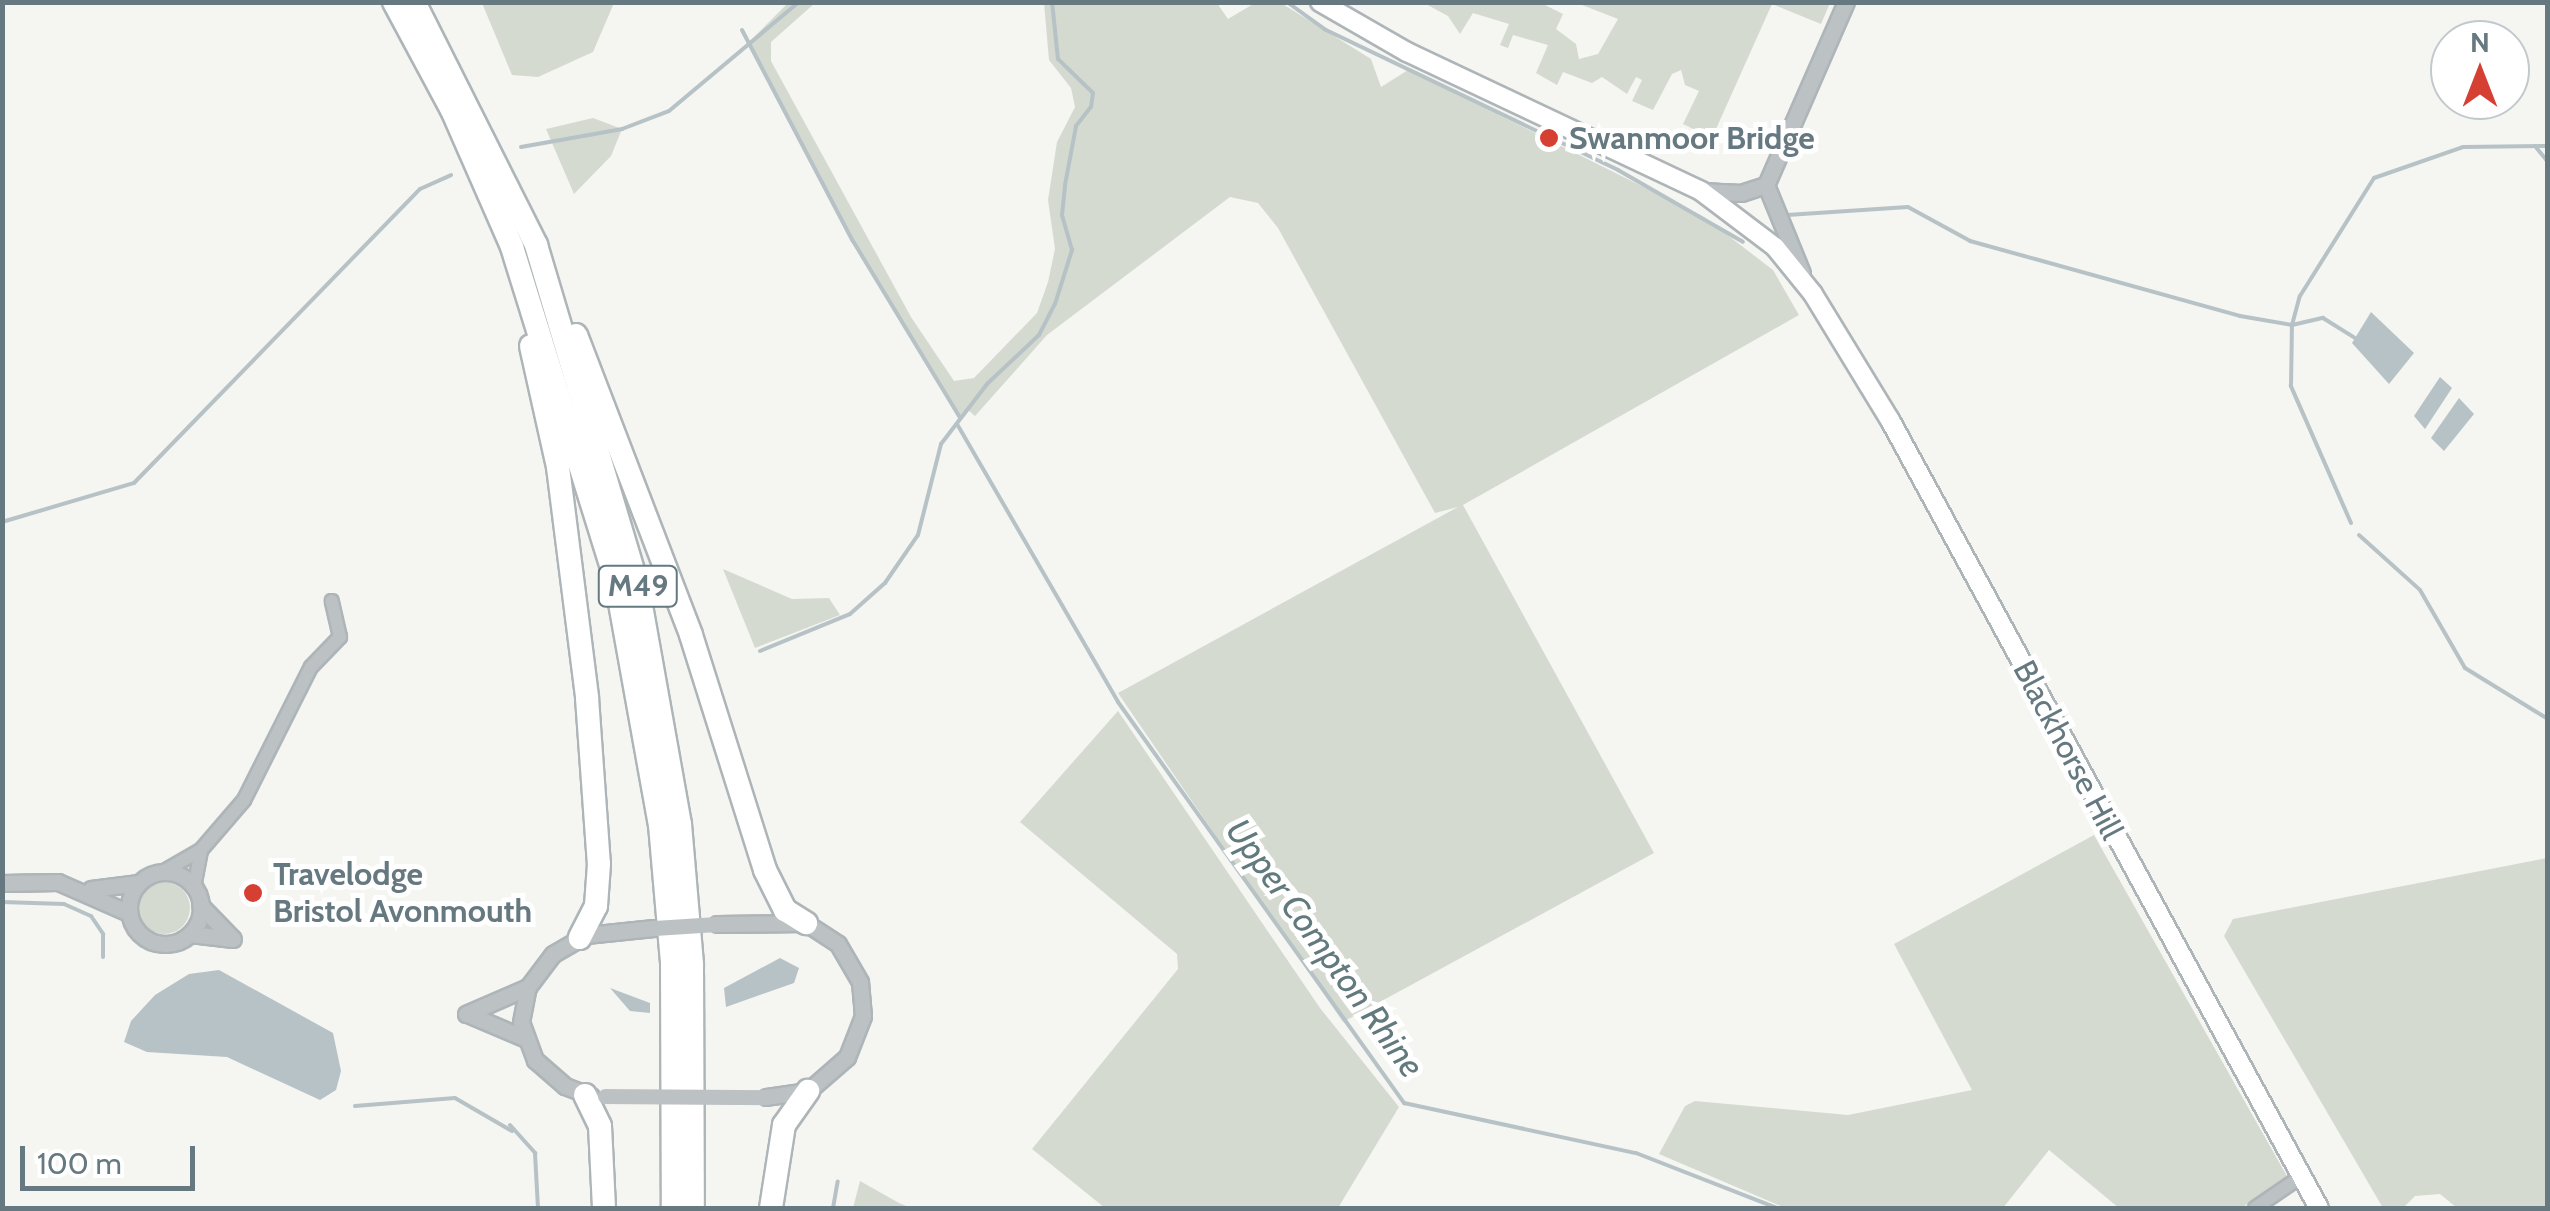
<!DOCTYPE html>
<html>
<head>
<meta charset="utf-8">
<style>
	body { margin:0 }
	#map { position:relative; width:2550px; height:1211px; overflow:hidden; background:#f5f5f2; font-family:Cabin,sans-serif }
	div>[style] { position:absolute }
	.green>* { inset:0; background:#d5dad1 }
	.round { border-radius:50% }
	.water>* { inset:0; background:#b6c2c5 }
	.stream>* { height:4px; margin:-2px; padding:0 2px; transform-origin:2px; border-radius:2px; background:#b6c2c5 }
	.roads { filter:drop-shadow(2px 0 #aeb5b8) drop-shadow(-2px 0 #aeb5b8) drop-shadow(0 2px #aeb5b8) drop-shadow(0 -2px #aeb5b8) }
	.minor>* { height:12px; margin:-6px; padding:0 6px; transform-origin:6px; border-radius:6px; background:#bcc1c3 }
	.tertiary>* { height:15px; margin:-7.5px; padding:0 7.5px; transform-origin:7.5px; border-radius:7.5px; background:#bcc1c3 }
	.tertiary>.ring { margin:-7.5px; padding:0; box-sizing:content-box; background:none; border:15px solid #bcc1c3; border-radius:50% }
	.secondary>* { height:18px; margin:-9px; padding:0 9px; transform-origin:9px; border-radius:9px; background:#fff }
	.motorway>* { height:22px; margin:-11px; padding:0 11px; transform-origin:11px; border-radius:11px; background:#fff }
	.tertiary-bridge>* { height:15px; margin:-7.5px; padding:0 7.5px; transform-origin:7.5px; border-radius:7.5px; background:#bcc1c3 }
	.dots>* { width:28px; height:28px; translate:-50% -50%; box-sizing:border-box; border:5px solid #fff; border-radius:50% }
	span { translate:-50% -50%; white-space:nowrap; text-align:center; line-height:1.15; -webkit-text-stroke:10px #fff; paint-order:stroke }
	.shield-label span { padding:2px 8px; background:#fff; border:2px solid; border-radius:8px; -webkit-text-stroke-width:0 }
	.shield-label { font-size:30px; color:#667981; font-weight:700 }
	.poi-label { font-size:32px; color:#667981; font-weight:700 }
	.left { translate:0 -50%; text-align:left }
	.street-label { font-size:32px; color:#667981 }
	.water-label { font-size:35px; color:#627a7e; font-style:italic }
	.frame { position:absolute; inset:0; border:5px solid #667981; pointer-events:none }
	.north { position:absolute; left:2430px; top:20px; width:100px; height:100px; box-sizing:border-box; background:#fff; border:2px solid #c2c9cd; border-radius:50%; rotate:0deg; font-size:28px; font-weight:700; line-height:40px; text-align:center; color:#667981 }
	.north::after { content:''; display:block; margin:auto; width:35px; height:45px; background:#d54032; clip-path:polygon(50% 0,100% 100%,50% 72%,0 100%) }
	.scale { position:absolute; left:20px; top:1146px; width:175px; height:45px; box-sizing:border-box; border:5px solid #667981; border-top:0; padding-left:12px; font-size:30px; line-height:35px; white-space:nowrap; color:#667981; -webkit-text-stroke:8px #fff; paint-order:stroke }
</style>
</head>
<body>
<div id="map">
	<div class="green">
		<i style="clip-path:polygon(789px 2px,815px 3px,771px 42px,771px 61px,911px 317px,954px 381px,974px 378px,1037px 313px,1048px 282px,1055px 249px,1048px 200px,1057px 142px,1075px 107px,1071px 88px,1049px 60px,1044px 3px,1217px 3px,1228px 19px,1255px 3px,1281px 3px,1371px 59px,1381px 87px,1408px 70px,1704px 217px,1773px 270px,1799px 315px,1463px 505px,1654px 853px,1343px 1022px,1118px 693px,1458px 507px,1435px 513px,1278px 228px,1258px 203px,1230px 197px,1047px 335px,975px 416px,968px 410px,961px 419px,853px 241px,748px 43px)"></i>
		<i style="clip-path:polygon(482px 3px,614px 3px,593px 52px,538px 77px,512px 75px)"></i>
		<i style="clip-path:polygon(1424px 3px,1541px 3px,1563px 14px,1556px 29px,1576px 44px,1579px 59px,1598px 54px,1618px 19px,1577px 3px,1830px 3px,1821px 24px,1772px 4px,1712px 138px,1683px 124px,1699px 91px,1685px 85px,1681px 70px,1672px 74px,1653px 110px,1632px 101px,1642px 80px,1636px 77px,1627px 94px,1602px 77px,1592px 83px,1563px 72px,1557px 85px,1536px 73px,1548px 45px,1513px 35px,1508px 48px,1500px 45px,1509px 24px,1473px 13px,1460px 34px,1448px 16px)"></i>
		<i style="clip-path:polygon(593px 118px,622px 129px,611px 156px,574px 194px,546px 129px)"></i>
		<i style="clip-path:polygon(723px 569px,792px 599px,829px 598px,840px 615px,755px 648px)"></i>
		<i style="clip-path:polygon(1118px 711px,1320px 1008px,1399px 1107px,1338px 1208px,1105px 1208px,1032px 1149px,1178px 969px,1177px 954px,1020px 822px)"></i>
		<i style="clip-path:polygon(2094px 835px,2288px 1178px,2241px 1208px,2119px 1208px,2049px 1150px,2003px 1208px,1785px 1208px,1659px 1154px,1685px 1106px,1695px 1101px,1848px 1115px,1972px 1090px,1894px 944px)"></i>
		<i style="clip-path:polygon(2547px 858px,2547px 1208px,2457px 1208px,2440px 1194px,2415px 1196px,2403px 1208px,2383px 1208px,2224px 936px,2233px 919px)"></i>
		<i class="round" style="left:138px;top:882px;width:52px;height:52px"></i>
		<i style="clip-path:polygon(860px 1181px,899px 1203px,911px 1208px,853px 1208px)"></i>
	</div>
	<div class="water">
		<i style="clip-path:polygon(2371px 312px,2414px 353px,2389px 384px,2352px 343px)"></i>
		<i style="clip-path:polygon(2440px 377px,2452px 388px,2425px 429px,2414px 416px)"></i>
		<i style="clip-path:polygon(2459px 398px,2474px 414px,2444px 451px,2431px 438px)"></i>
		<i style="clip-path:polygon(780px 958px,799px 968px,794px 983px,726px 1007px,724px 988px)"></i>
		<i style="clip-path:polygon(219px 970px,333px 1033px,341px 1071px,336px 1090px,320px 1100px,227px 1057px,147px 1052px,124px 1042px,131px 1021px,155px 995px,189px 974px)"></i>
		<i style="clip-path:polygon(610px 988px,650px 1003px,650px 1013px,630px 1011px)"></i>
	</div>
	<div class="stream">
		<i style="left:731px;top:2px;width:1px;rotate:90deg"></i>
		<i style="left:1287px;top:2px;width:48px;rotate:35.7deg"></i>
		<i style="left:1326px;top:30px;width:324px;rotate:25.6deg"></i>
		<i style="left:1618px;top:170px;width:144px;rotate:29.9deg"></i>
		<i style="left:742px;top:30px;width:238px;rotate:62.3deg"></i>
		<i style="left:853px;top:241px;width:207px;rotate:58.8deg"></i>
		<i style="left:2535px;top:146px;width:21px;rotate:51deg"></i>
		<i style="left:521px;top:147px;width:103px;rotate:-10.1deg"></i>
		<i style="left:622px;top:129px;width:50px;rotate:-21deg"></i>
		<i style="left:669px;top:111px;width:170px;rotate:-40deg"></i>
		<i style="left:1787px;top:215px;width:121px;rotate:-3.8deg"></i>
		<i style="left:1908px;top:207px;width:71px;rotate:28.7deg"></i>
		<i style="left:1970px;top:241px;width:280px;rotate:15.5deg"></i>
		<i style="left:2240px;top:316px;width:53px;rotate:9.8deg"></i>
		<i style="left:2292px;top:325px;width:32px;rotate:-13deg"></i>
		<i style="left:2323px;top:318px;width:38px;rotate:32deg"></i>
		<i style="left:957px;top:424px;width:321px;rotate:59.9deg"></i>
		<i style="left:1118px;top:702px;width:493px;rotate:54.5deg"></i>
		<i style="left:1404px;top:1103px;width:237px;rotate:12.2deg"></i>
		<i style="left:1636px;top:1153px;width:151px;rotate:21.3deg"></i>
		<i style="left:2px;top:522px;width:138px;rotate:-16.5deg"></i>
		<i style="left:134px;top:483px;width:410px;rotate:-45.8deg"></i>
		<i style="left:420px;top:189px;width:34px;rotate:-24deg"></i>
		<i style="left:2351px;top:523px;width:150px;rotate:-113.7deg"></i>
		<i style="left:2291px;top:386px;width:61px;rotate:-89.1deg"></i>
		<i style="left:2292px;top:325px;width:30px;rotate:-75deg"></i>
		<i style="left:2300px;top:296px;width:139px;rotate:-57.9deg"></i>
		<i style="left:2374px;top:178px;width:94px;rotate:-19.2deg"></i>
		<i style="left:2463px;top:147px;width:85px;rotate:-0.7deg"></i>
		<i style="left:2359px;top:535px;width:82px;rotate:42deg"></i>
		<i style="left:2420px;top:590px;width:90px;rotate:60deg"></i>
		<i style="left:2465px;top:668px;width:97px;rotate:31.6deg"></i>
		<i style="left:760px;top:651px;width:97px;rotate:-22.3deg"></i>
		<i style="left:850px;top:614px;width:47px;rotate:-41.5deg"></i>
		<i style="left:885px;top:583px;width:58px;rotate:-55.5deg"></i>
		<i style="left:918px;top:535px;width:94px;rotate:-75.8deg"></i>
		<i style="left:941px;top:444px;width:76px;rotate:-52.5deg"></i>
		<i style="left:987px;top:384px;width:71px;rotate:-43.3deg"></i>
		<i style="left:1039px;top:335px;width:35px;rotate:-63deg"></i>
		<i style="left:1055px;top:304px;width:57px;rotate:-72.5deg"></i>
		<i style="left:1072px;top:250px;width:36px;rotate:-106deg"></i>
		<i style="left:1062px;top:215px;width:30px;rotate:-84deg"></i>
		<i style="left:1065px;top:185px;width:60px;rotate:-79.4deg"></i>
		<i style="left:1076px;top:126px;width:24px;rotate:-52deg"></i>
		<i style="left:1091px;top:107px;width:14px;rotate:-82deg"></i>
		<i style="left:1093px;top:93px;width:49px;rotate:-135.8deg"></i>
		<i style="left:1058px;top:59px;width:57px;rotate:-96deg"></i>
		<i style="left:2px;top:902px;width:62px;rotate:1.8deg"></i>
		<i style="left:64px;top:904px;width:30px;rotate:24deg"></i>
		<i style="left:91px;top:916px;width:22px;rotate:56deg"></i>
		<i style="left:103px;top:934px;width:23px;rotate:90deg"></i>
		<i style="left:355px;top:1106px;width:100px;rotate:-4.6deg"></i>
		<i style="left:455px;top:1098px;width:66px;rotate:30.1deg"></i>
		<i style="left:510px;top:1125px;width:38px;rotate:48deg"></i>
		<i style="left:535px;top:1153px;width:55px;rotate:86.9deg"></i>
		<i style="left:833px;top:1208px;width:27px;rotate:-80deg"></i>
	</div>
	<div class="roads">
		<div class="minor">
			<i style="left:161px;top:873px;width:46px;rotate:-29.9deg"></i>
			<i style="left:201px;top:850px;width:66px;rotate:-49.3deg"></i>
			<i style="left:244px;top:800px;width:149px;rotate:-63.3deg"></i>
			<i style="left:311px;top:667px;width:42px;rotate:-46deg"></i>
			<i style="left:340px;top:637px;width:37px;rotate:-103deg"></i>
			<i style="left:194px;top:887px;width:38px;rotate:-79deg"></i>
			<i style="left:2255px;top:1208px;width:53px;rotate:-34.3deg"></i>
		</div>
		<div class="tertiary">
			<i style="left:1702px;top:191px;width:39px;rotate:3deg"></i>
			<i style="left:1741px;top:193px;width:26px;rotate:-18deg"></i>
			<i style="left:1802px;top:273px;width:95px;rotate:-112.2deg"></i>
			<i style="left:1766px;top:185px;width:200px;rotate:-66.4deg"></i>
			<i class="ring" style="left:129px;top:872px;width:57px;height:57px"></i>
			<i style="left:2px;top:883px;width:56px;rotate:-1deg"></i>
			<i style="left:58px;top:882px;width:77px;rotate:23.6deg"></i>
			<i style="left:91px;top:889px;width:48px;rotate:-7.1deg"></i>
			<i style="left:200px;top:905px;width:47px;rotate:45.9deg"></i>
			<i style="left:717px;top:924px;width:89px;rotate:-0.6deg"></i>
			<i style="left:806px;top:923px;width:38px;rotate:33deg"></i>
			<i style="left:838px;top:944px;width:44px;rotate:59.9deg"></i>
			<i style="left:860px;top:982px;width:34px;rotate:85deg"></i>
			<i style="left:863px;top:1016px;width:44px;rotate:111.3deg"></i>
			<i style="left:847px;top:1057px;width:52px;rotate:138.9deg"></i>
			<i style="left:808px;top:1091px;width:42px;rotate:171.9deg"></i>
			<i style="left:190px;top:934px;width:43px;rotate:6.6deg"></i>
			<i style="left:466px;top:1014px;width:68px;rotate:-23.5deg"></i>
			<i style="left:470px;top:1015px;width:59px;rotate:23.1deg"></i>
			<i style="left:591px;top:1096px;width:28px;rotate:-159deg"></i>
			<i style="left:565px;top:1086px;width:40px;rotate:-139deg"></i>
			<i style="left:535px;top:1060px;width:40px;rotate:-110.2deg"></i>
			<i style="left:521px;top:1022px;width:36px;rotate:-79deg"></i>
			<i style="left:528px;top:987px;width:41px;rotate:-52.9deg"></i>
			<i style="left:553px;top:954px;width:38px;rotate:-30deg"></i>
			<i style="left:586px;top:935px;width:68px;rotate:-5.9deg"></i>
		</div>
		<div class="secondary">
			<i style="left:1320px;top:2px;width:100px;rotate:29.9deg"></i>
			<i style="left:1407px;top:52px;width:325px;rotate:25.3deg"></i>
			<i style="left:1701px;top:191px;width:93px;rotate:37.1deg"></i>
			<i style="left:1775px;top:247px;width:60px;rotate:51deg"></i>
			<i style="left:1813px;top:294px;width:148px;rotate:58.6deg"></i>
			<i style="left:1890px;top:420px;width:897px;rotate:61.44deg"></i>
		</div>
		<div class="motorway">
			<i style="left:394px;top:2px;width:123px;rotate:61.8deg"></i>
			<i style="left:452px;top:110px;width:150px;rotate:66.3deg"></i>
			<i style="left:512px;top:247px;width:350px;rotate:72.7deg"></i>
			<i style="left:616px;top:581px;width:248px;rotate:79.8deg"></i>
			<i style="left:660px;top:825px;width:138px;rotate:85deg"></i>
			<i style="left:672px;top:962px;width:246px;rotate:89.8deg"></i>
			<i style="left:414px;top:2px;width:272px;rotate:63.3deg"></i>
			<i style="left:536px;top:245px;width:353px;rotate:73.4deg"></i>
			<i style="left:637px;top:583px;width:245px;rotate:79.9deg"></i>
			<i style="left:680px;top:824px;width:142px;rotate:85.1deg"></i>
			<i style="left:692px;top:965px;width:243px;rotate:89.8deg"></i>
			<i style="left:576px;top:335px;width:321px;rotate:69deg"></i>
			<i style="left:691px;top:635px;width:246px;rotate:72.5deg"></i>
			<i style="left:765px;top:870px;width:45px;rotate:63.4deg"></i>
			<i style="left:785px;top:910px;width:25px;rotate:32deg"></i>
			<i style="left:531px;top:346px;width:124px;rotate:77.4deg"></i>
			<i style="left:558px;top:467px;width:233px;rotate:82.8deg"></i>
			<i style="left:587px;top:698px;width:166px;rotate:85.9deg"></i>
			<i style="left:599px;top:864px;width:42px;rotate:94.1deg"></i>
			<i style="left:596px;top:906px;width:36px;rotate:117deg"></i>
			<i style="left:585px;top:1095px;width:34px;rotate:64deg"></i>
			<i style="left:600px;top:1126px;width:82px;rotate:87.2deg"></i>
			<i style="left:771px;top:1208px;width:84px;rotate:-81.1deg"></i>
			<i style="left:784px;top:1125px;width:42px;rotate:-54.8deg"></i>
		</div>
	</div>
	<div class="tertiary-bridge">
		<i style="left:654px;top:928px;width:63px;rotate:-3.6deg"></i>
		<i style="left:605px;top:1096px;width:161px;rotate:0.4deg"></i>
	</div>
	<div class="dots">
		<i style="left:1549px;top:138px;background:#d54032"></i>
		<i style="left:253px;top:893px;background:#d54032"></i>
	</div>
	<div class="shield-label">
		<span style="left:638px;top:586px">M49</span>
	</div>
	<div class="poi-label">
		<span class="left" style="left:1569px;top:138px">Swanmoor Bridge</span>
		<span class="left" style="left:273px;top:893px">Travelodge<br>Bristol Avonmouth</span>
	</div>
	<div class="street-label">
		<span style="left:2068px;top:750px;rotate:62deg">Blackhorse Hill</span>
	</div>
	<div class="water-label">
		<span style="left:1325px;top:948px;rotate:54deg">Upper Compton Rhine</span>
	</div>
	<div class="frame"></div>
	<div class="north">N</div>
	<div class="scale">100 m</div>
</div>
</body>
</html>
